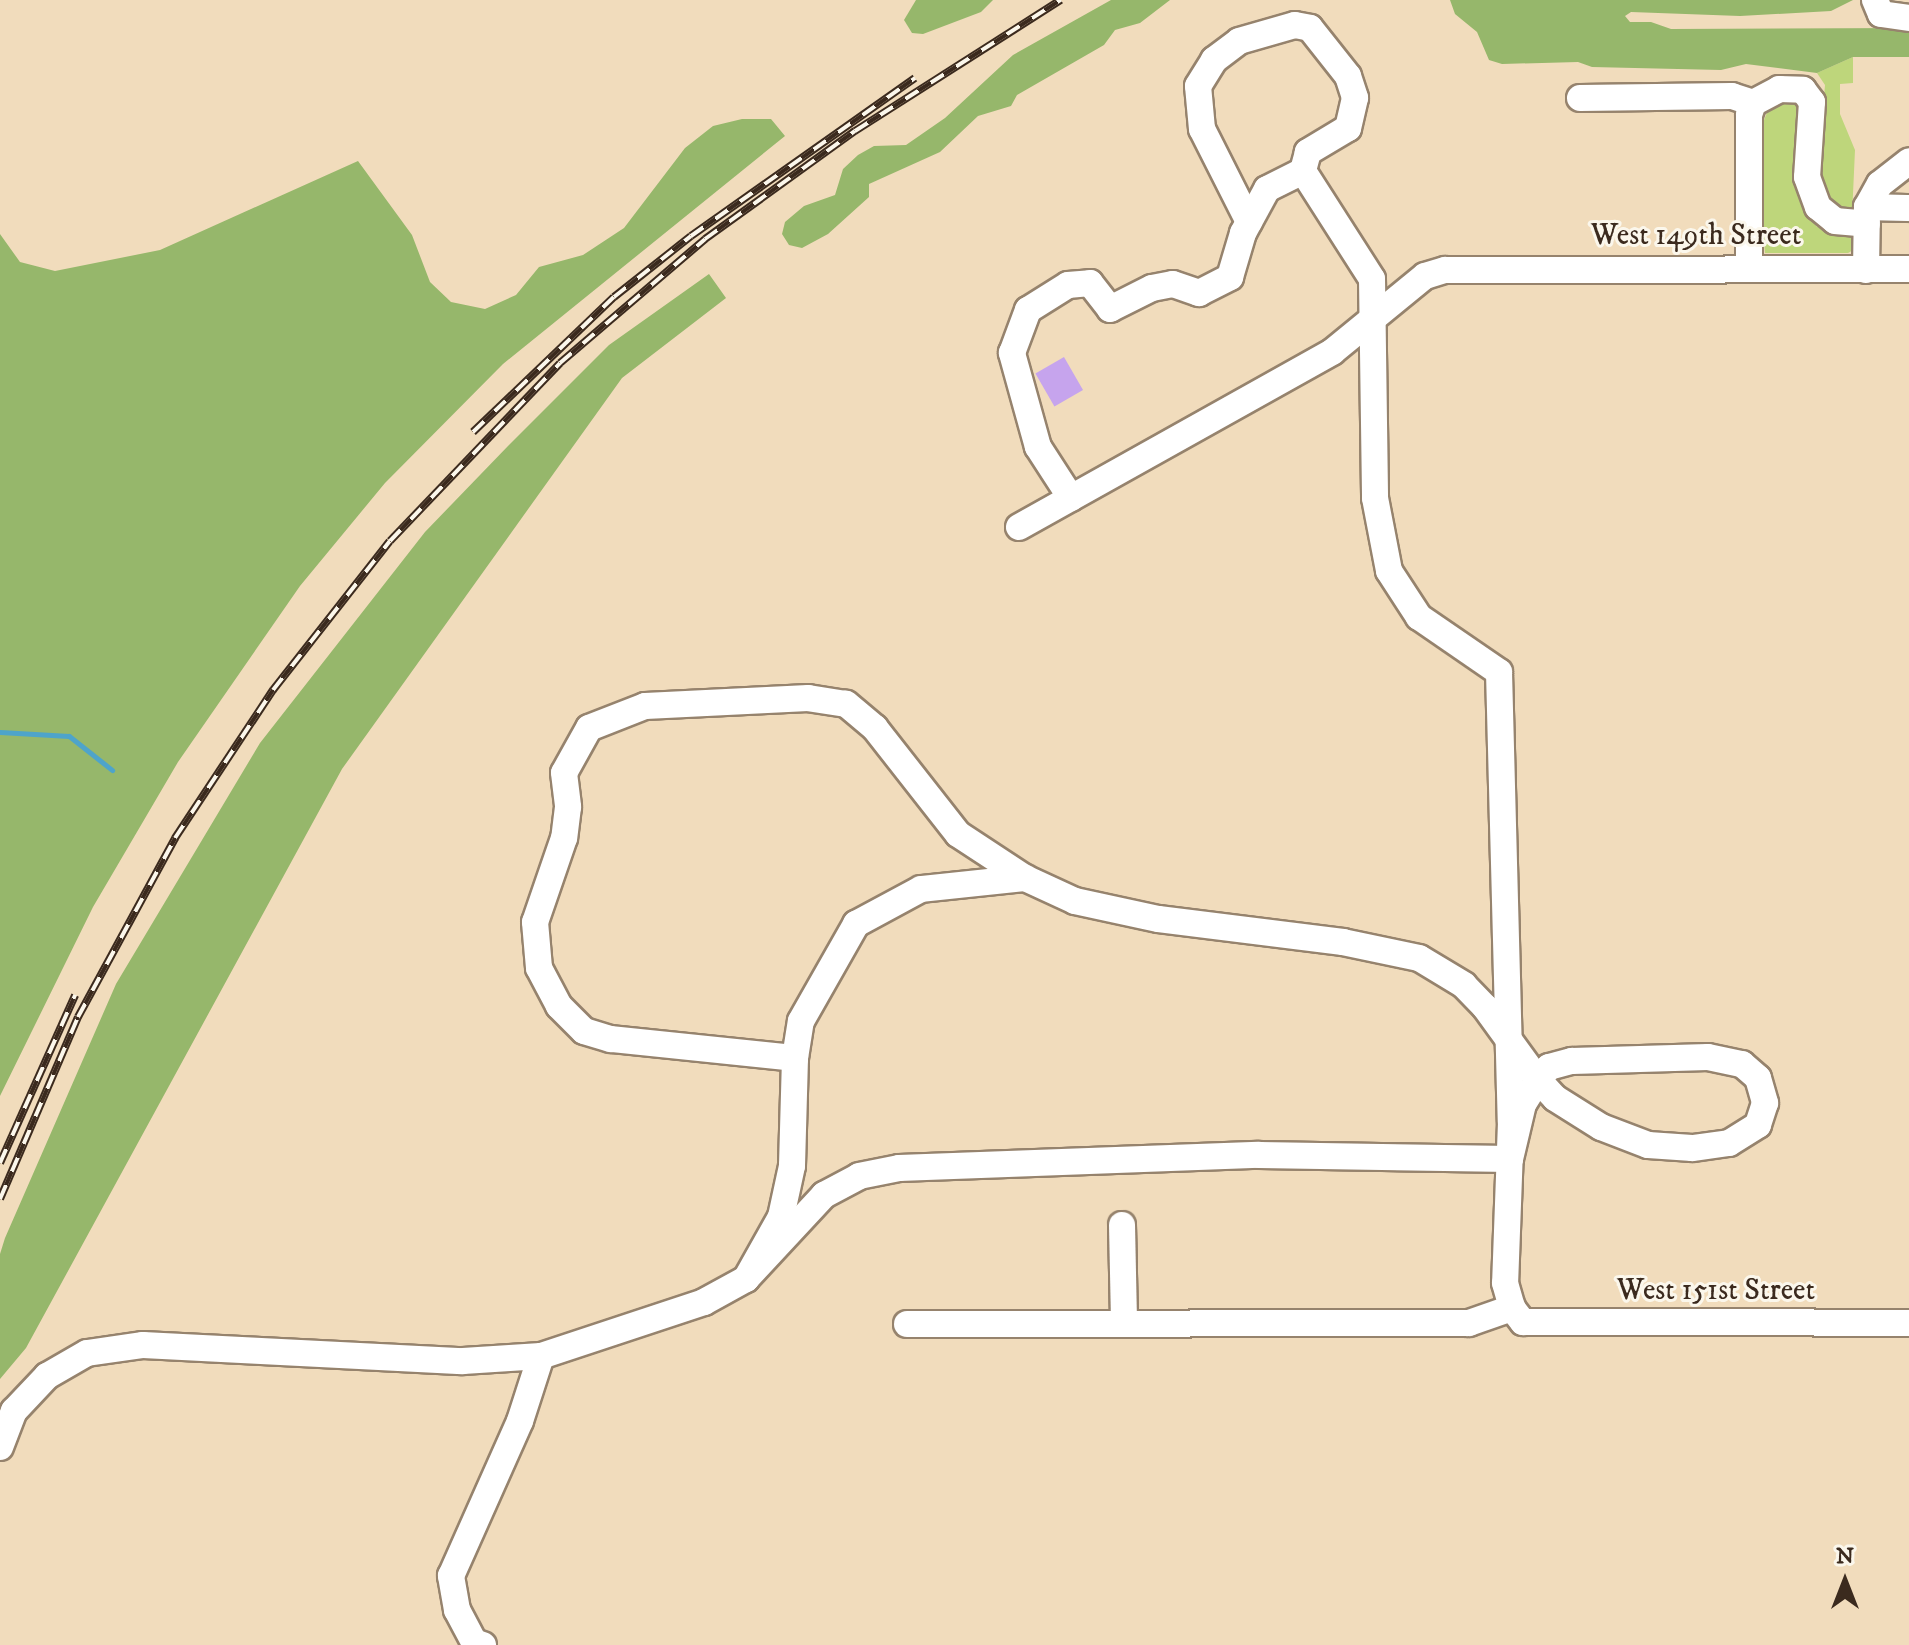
<!DOCTYPE html>
<html>
<head>
<meta charset="utf-8">
<style>
	body { margin:0 }
	#map { position:relative; width:1909px; height:1645px; overflow:hidden; background:#f1dcbc; font-family:"IM FELL DW Pica",serif }
	div>[style] { position:absolute }
	.green>* { inset:0; background:#bed67b }
	.forest>* { inset:0; background:#96b76b }
	.stream>* { height:5px; margin:-2.5px; padding:0 2.5px; transform-origin:2.5px; border-radius:2.5px; background:#4ea4ca }
	.building>* { inset:0; background:#c6a4ed; transform-origin:0 0 }
	.roads { filter:drop-shadow(2px 0 #96836d) drop-shadow(-2px 0 #96836d) drop-shadow(0 2px #96836d) drop-shadow(0 -2px #96836d) }
	.minor>* { height:26px; margin:-13px; padding:0 13px; transform-origin:13px; border-radius:13px; background:#fff }
	.rail>* { height:8px; margin-top:-4px; transform-origin:0; background:repeating-linear-gradient(90deg,#fbf7ec 0 15px,#3b2a1e 0 30px); box-sizing:border-box; border-block:2px solid #3b2a1e }
	span { translate:-50% -50%; white-space:nowrap; text-align:center; line-height:1.15; -webkit-text-stroke:6px #fbf7ec; paint-order:stroke }
	.street-label { font-size:30px; color:#3b2a1e }
	.north { position:absolute; left:1805px; top:1541px; width:80px; height:80px; -webkit-text-stroke:6px #fbf7ec; paint-order:stroke; rotate:0deg; font-size:22px; font-weight:700; line-height:32px; text-align:center; color:#3b2a1e }
	.north::after { content:''; display:block; margin:auto; width:28px; height:36px; background:#3b2a1e; clip-path:polygon(50% 0,100% 100%,50% 72%,0 100%) }
</style>
</head>
<body>
<div id="map">
	<div class="green">
		<i style="clip-path:polygon(1853px 57px,1853px 83px,1840px 84px,1840px 114px,1855px 150px,1852px 216px,1825px 199px,1818px 167px,1825px 85px,1817px 73px)"></i>
		<i style="clip-path:polygon(1793px 100px,1805px 105px,1796px 141px,1803px 205px,1817px 227px,1853px 229px,1855px 249px,1848px 253px,1765px 253px,1759px 192px,1762px 125px,1768px 110px)"></i>
	</div>
	<div class="forest">
		<i style="clip-path:polygon(916px 0,993px 0,981px 12px,923px 34px,912px 33px,904px 20px)"></i>
		<i style="clip-path:polygon(1111px 0,1170px 0,1140px 23px,1115px 30px,1104px 45px,1017px 95px,1011px 106px,978px 116px,940px 152px,869px 184px,869px 197px,828px 234px,802px 248px,789px 245px,782px 234px,785px 222px,804px 206px,835px 195px,843px 169px,858px 155px,874px 146px,906px 145px,945px 118px,1013px 55px)"></i>
		<i style="clip-path:polygon(1450px 0,1853px 0,1831px 11px,1740px 16px,1631px 12px,1625px 16px,1630px 22px,1651px 22px,1671px 29px,1909px 28px,1909px 57px,1853px 57px,1817px 73px,1746px 64px,1721px 70px,1592px 67px,1578px 62px,1502px 64px,1489px 60px,1477px 32px,1455px 14px)"></i>
		<i style="clip-path:polygon(742px 119px,771px 119px,785px 136px,503px 364px,385px 483px,300px 586px,178px 762px,93px 907px,0 1096px,0 234px,20px 262px,55px 271px,160px 250px,358px 161px,412px 235px,430px 282px,451px 302px,485px 309px,516px 295px,539px 267px,583px 255px,624px 228px,685px 148px,713px 126px)"></i>
		<i style="clip-path:polygon(709px 274px,726px 298px,622px 378px,342px 769px,26px 1348px,0 1379px,0 1254px,5px 1238px,116px 984px,260px 743px,425px 532px,508px 446px,609px 345px)"></i>
	</div>
	<div class="stream">
		<i style="left:0;top:732px;width:69px;rotate:3.3deg"></i>
		<i style="left:69px;top:736px;width:55px;rotate:38.3deg"></i>
	</div>
	<div class="building">
		<i style="left:1064px;top:357px;width:38px;height:33px;rotate:60deg"></i>
	</div>
	<div class="roads">
		<div class="minor">
			<i style="left:1875px;top:0;width:15px;rotate:67deg"></i>
			<i style="left:1881px;top:14px;width:28px;rotate:8deg"></i>
			<i style="left:1580px;top:98px;width:152px;rotate:-0.8deg"></i>
			<i style="left:1732px;top:96px;width:22px;rotate:18deg"></i>
			<i style="left:1867px;top:207px;width:42px;rotate:1.4deg"></i>
			<i style="left:1249px;top:222px;width:104px;rotate:-116.8deg"></i>
			<i style="left:1202px;top:129px;width:43px;rotate:-95.3deg"></i>
			<i style="left:1198px;top:86px;width:31px;rotate:-58deg"></i>
			<i style="left:1214px;top:60px;width:31px;rotate:-37deg"></i>
			<i style="left:1239px;top:41px;width:58px;rotate:-15.9deg"></i>
			<i style="left:1295px;top:25px;width:15px;rotate:11deg"></i>
			<i style="left:1310px;top:28px;width:61px;rotate:51.6deg"></i>
			<i style="left:1348px;top:76px;width:23px;rotate:72deg"></i>
			<i style="left:1355px;top:98px;width:31px;rotate:103deg"></i>
			<i style="left:1348px;top:128px;width:47px;rotate:149deg"></i>
			<i style="left:1308px;top:152px;width:20px;rotate:105deg"></i>
			<i style="left:1303px;top:171px;width:128px;rotate:57.4deg"></i>
			<i style="left:1372px;top:279px;width:219px;rotate:89.2deg"></i>
			<i style="left:1375px;top:498px;width:74px;rotate:79.1deg"></i>
			<i style="left:1389px;top:571px;width:55px;rotate:56.9deg"></i>
			<i style="left:1419px;top:617px;width:97px;rotate:34.5deg"></i>
			<i style="left:1499px;top:672px;width:450px;rotate:88.5deg"></i>
			<i style="left:1511px;top:1122px;width:161px;rotate:92.1deg"></i>
			<i style="left:1505px;top:1283px;width:26px;rotate:74deg"></i>
			<i style="left:1512px;top:1308px;width:18px;rotate:52deg"></i>
			<i style="left:1523px;top:1322px;width:386px;rotate:0.1deg"></i>
			<i style="left:1749px;top:268px;width:153px;rotate:-90deg"></i>
			<i style="left:1749px;top:115px;width:13px;rotate:-72deg"></i>
			<i style="left:1753px;top:103px;width:30px;rotate:-28deg"></i>
			<i style="left:1779px;top:89px;width:24px;rotate:2deg"></i>
			<i style="left:1803px;top:90px;width:15px;rotate:53deg"></i>
			<i style="left:1812px;top:102px;width:75px;rotate:93.8deg"></i>
			<i style="left:1807px;top:177px;width:32px;rotate:70deg"></i>
			<i style="left:1818px;top:207px;width:22px;rotate:39deg"></i>
			<i style="left:1835px;top:221px;width:32px;rotate:5deg"></i>
			<i style="left:1866px;top:270px;width:63px;rotate:-89.1deg"></i>
			<i style="left:1867px;top:207px;width:26px;rotate:-61deg"></i>
			<i style="left:1880px;top:184px;width:37px;rotate:-38deg"></i>
			<i style="left:1071px;top:498px;width:61px;rotate:-122.9deg"></i>
			<i style="left:1038px;top:447px;width:98px;rotate:-105.5deg"></i>
			<i style="left:1012px;top:353px;width:46px;rotate:-69.6deg"></i>
			<i style="left:1028px;top:310px;width:47px;rotate:-32deg"></i>
			<i style="left:1068px;top:285px;width:22px;rotate:-5deg"></i>
			<i style="left:1090px;top:283px;width:33px;rotate:52deg"></i>
			<i style="left:1110px;top:309px;width:47px;rotate:-26.6deg"></i>
			<i style="left:1152px;top:288px;width:21px;rotate:-11deg"></i>
			<i style="left:1173px;top:284px;width:28px;rotate:19deg"></i>
			<i style="left:1199px;top:293px;width:35px;rotate:-27deg"></i>
			<i style="left:1230px;top:277px;width:46px;rotate:-73.5deg"></i>
			<i style="left:1243px;top:233px;width:50px;rotate:-61.4deg"></i>
			<i style="left:1267px;top:189px;width:40px;rotate:-26.6deg"></i>
			<i style="left:1019px;top:527px;width:359px;rotate:-29.2deg"></i>
			<i style="left:1332px;top:352px;width:120px;rotate:-39.3deg"></i>
			<i style="left:1425px;top:276px;width:21px;rotate:-17deg"></i>
			<i style="left:1445px;top:270px;width:464px;rotate:-0.1deg"></i>
			<i style="left:795px;top:1058px;width:37px;rotate:-81deg"></i>
			<i style="left:801px;top:1021px;width:112px;rotate:-60.4deg"></i>
			<i style="left:856px;top:924px;width:74px;rotate:-28.3deg"></i>
			<i style="left:921px;top:889px;width:105px;rotate:-6deg"></i>
			<i style="left:1122px;top:1225px;width:98px;rotate:88.8deg"></i>
			<i style="left:907px;top:1324px;width:562px;rotate:-0.1deg"></i>
			<i style="left:1469px;top:1323px;width:46px;rotate:-19.2deg"></i>
			<i style="left:0;top:1447px;width:39px;rotate:-69deg"></i>
			<i style="left:14px;top:1411px;width:48px;rotate:-46.7deg"></i>
			<i style="left:47px;top:1376px;width:46px;rotate:-29.9deg"></i>
			<i style="left:87px;top:1353px;width:57px;rotate:-8.1deg"></i>
			<i style="left:143px;top:1345px;width:320px;rotate:2.9deg"></i>
			<i style="left:463px;top:1361px;width:78px;rotate:-3.7deg"></i>
			<i style="left:541px;top:1356px;width:172px;rotate:-18.3deg"></i>
			<i style="left:704px;top:1302px;width:48px;rotate:-28.7deg"></i>
			<i style="left:746px;top:1279px;width:115px;rotate:-47.1deg"></i>
			<i style="left:824px;top:1195px;width:40px;rotate:-28deg"></i>
			<i style="left:859px;top:1176px;width:41px;rotate:-11.3deg"></i>
			<i style="left:899px;top:1168px;width:360px;rotate:-2.1deg"></i>
			<i style="left:1259px;top:1155px;width:251px;rotate:0.9deg"></i>
			<i style="left:1510px;top:1159px;width:57px;rotate:-76.7deg"></i>
			<i style="left:1523px;top:1104px;width:28px;rotate:-58deg"></i>
			<i style="left:1538px;top:1080px;width:17px;rotate:-50deg"></i>
			<i style="left:1549px;top:1067px;width:24px;rotate:-15deg"></i>
			<i style="left:1572px;top:1061px;width:136px;rotate:-1.7deg"></i>
			<i style="left:1708px;top:1057px;width:35px;rotate:12deg"></i>
			<i style="left:1742px;top:1064px;width:21px;rotate:41deg"></i>
			<i style="left:1758px;top:1078px;width:26px;rotate:74deg"></i>
			<i style="left:1765px;top:1103px;width:23px;rotate:108deg"></i>
			<i style="left:1758px;top:1125px;width:34px;rotate:148deg"></i>
			<i style="left:1729px;top:1143px;width:37px;rotate:172deg"></i>
			<i style="left:1692px;top:1148px;width:44px;rotate:-176.1deg"></i>
			<i style="left:1648px;top:1145px;width:50px;rotate:-159deg"></i>
			<i style="left:1601px;top:1127px;width:54px;rotate:-147.8deg"></i>
			<i style="left:1555px;top:1098px;width:25px;rotate:-133deg"></i>
			<i style="left:1538px;top:1080px;width:90px;rotate:-126deg"></i>
			<i style="left:1485px;top:1007px;width:30px;rotate:-134deg"></i>
			<i style="left:1464px;top:985px;width:52px;rotate:-149deg"></i>
			<i style="left:1419px;top:958px;width:78px;rotate:-168.1deg"></i>
			<i style="left:1343px;top:942px;width:186px;rotate:-172.9deg"></i>
			<i style="left:1158px;top:919px;width:85px;rotate:-167.8deg"></i>
			<i style="left:1075px;top:901px;width:55px;rotate:-155.3deg"></i>
			<i style="left:1025px;top:878px;width:80px;rotate:-146.7deg"></i>
			<i style="left:958px;top:834px;width:135px;rotate:-128.1deg"></i>
			<i style="left:875px;top:728px;width:38px;rotate:-140deg"></i>
			<i style="left:846px;top:704px;width:38px;rotate:-171deg"></i>
			<i style="left:808px;top:698px;width:163px;rotate:177.2deg"></i>
			<i style="left:645px;top:706px;width:60px;rotate:158.6deg"></i>
			<i style="left:589px;top:728px;width:51px;rotate:119.1deg"></i>
			<i style="left:564px;top:773px;width:34px;rotate:83deg"></i>
			<i style="left:568px;top:807px;width:31px;rotate:97deg"></i>
			<i style="left:564px;top:838px;width:89px;rotate:109deg"></i>
			<i style="left:535px;top:922px;width:46px;rotate:85deg"></i>
			<i style="left:539px;top:968px;width:43px;rotate:62.2deg"></i>
			<i style="left:559px;top:1006px;width:35px;rotate:45deg"></i>
			<i style="left:584px;top:1031px;width:28px;rotate:17deg"></i>
			<i style="left:611px;top:1039px;width:185px;rotate:5.9deg"></i>
			<i style="left:795px;top:1058px;width:108px;rotate:91.6deg"></i>
			<i style="left:792px;top:1166px;width:52px;rotate:102.2deg"></i>
			<i style="left:781px;top:1217px;width:71px;rotate:119.4deg"></i>
			<i style="left:483px;top:1645px;width:9px;rotate:-162deg"></i>
			<i style="left:474px;top:1642px;width:36px;rotate:-118deg"></i>
			<i style="left:457px;top:1610px;width:35px;rotate:-100deg"></i>
			<i style="left:451px;top:1576px;width:170px;rotate:-66deg"></i>
			<i style="left:520px;top:1421px;width:68px;rotate:-72.1deg"></i>
		</div>
	</div>
	<div class="rail">
		<i style="left:473px;top:432px;width:195px;rotate:-43.8deg"></i>
		<i style="left:614px;top:297px;width:98px;rotate:-38.4deg"></i>
		<i style="left:691px;top:236px;width:274px;rotate:-35.2deg"></i>
		<i style="left:0;top:1163px;width:184px;rotate:-65.9deg"></i>
		<i style="left:0;top:1199px;width:198px;rotate:-66.8deg"></i>
		<i style="left:78px;top:1017px;width:204px;rotate:-61.5deg"></i>
		<i style="left:175px;top:838px;width:178px;rotate:-56.5deg"></i>
		<i style="left:273px;top:690px;width:189px;rotate:-51.9deg"></i>
		<i style="left:390px;top:541px;width:246px;rotate:-46.3deg"></i>
		<i style="left:560px;top:363px;width:191px;rotate:-40.5deg"></i>
		<i style="left:705px;top:239px;width:185px;rotate:-35.8deg"></i>
		<i style="left:855px;top:131px;width:244px;rotate:-32.5deg"></i>
	</div>
	<div class="street-label">
		<span style="left:1696px;top:236px">West 149th Street</span>
		<span style="left:1716px;top:1291px">West 151st Street</span>
	</div>
	<div class="north">N</div>
</div>
</body>
</html>
